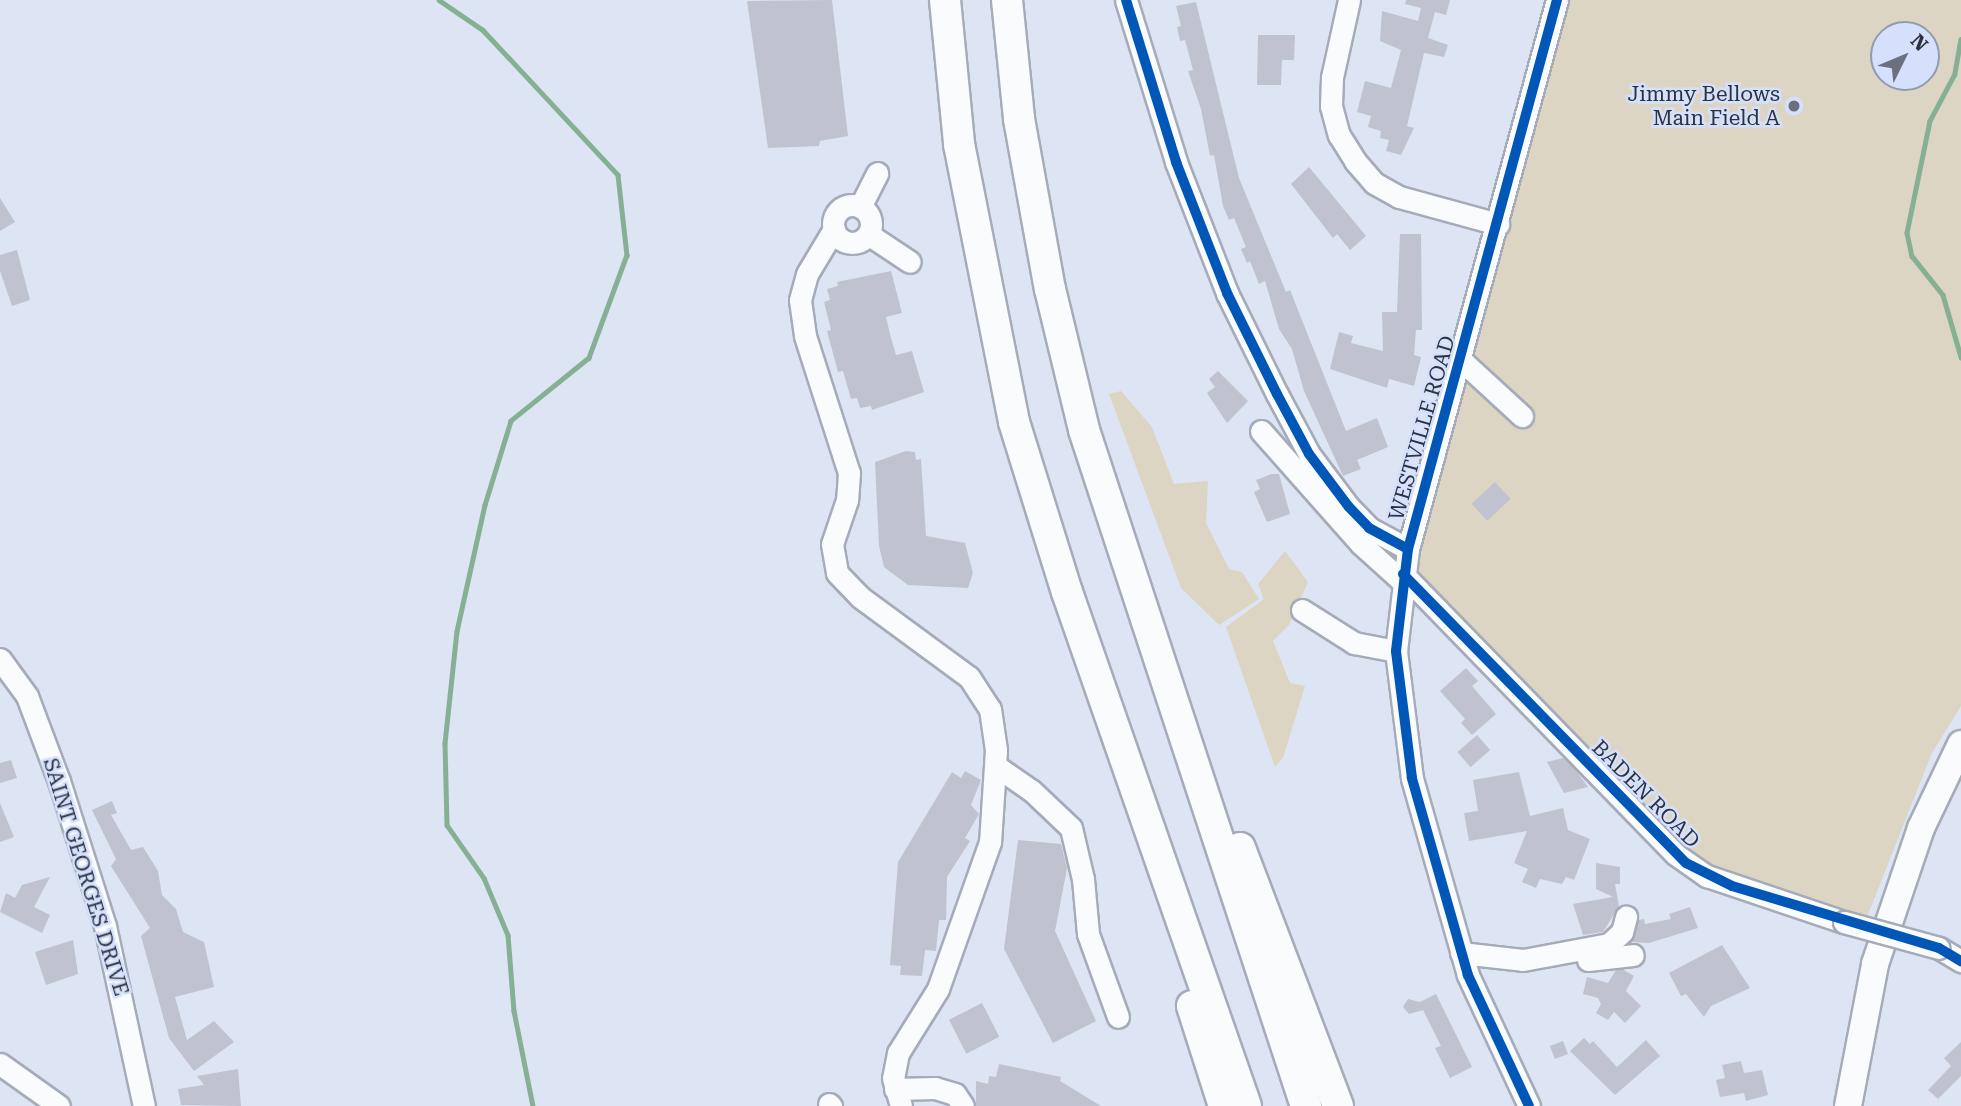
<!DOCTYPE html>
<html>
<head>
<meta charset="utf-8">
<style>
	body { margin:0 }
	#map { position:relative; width:1961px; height:1106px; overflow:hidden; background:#dde4f3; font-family:"Roboto Serif",serif }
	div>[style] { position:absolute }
	.green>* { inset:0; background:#dcd5c4 }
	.stream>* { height:4.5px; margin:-2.25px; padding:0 2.25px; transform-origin:2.25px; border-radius:2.25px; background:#86b093 }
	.building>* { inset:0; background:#c0c2d0; transform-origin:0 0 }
	.roads { filter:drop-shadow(2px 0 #a5abb8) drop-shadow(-2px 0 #a5abb8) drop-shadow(0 2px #a5abb8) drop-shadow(0 -2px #a5abb8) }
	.minor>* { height:21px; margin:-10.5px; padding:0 10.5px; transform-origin:10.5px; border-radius:10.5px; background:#fafbfd }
	.minor>.ring { margin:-10.5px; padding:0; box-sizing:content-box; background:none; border:21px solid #fafbfd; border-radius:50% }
	.major>* { height:26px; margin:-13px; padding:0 13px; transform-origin:13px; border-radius:13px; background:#fafbfd }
	.highway>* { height:30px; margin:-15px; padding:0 15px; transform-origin:15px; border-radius:15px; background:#fafbfd }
	.bridges { filter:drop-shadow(2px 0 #a5abb8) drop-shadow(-2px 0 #a5abb8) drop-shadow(0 2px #a5abb8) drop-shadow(0 -2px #a5abb8) }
	.minor-bridge>* { height:21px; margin:-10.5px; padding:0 10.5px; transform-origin:10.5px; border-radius:10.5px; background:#fafbfd }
	.cycleway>* { height:10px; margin:-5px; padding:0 5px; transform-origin:5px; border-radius:5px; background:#0057b8 }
	.dots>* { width:19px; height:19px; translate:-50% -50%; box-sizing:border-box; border:4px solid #d4e0fc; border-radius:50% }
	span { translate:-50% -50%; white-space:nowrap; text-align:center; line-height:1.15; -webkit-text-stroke:5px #d4e0fc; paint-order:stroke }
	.poi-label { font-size:21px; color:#2c323f }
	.right { translate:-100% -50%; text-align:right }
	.street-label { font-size:21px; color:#2c323f }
	.north { position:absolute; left:1870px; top:21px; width:70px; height:70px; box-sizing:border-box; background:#d4e0fc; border:2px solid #919ab0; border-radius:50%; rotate:47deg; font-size:19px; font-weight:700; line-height:28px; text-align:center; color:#2c323f }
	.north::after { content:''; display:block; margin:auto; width:24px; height:32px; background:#6a707e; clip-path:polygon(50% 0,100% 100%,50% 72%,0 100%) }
</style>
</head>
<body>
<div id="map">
	<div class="green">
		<i style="clip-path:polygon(evenodd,1563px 0,1961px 0,1961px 706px,1932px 753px,1863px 927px,1710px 875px,1406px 572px,1563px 0,1884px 35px,1926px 35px,1926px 77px,1884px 77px,1884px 35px)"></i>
		<i style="clip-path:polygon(1121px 391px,1152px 427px,1174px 484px,1208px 481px,1206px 523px,1229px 569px,1242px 572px,1259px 599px,1219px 625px,1181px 588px,1109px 394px)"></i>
		<i style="clip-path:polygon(1285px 551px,1308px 582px,1289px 625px,1273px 641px,1290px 683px,1305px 686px,1283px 758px,1275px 767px,1226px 627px,1264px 599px,1258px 584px)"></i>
	</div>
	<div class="stream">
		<i style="left:439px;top:0;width:53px;rotate:34.3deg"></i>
		<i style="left:483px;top:30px;width:198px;rotate:47deg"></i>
		<i style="left:618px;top:175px;width:81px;rotate:83.6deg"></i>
		<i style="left:627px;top:255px;width:110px;rotate:110.3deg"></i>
		<i style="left:589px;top:358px;width:100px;rotate:141.1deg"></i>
		<i style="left:511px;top:421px;width:88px;rotate:107.2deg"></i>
		<i style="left:485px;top:505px;width:129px;rotate:102.5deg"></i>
		<i style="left:457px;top:631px;width:113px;rotate:96.1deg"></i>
		<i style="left:445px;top:743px;width:82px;rotate:88.6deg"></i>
		<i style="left:447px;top:825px;width:65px;rotate:55.1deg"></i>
		<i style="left:484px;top:878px;width:62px;rotate:67.2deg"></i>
		<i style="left:508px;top:935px;width:76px;rotate:85.5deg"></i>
		<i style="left:514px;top:1011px;width:97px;rotate:78.7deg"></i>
		<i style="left:1961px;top:39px;width:36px;rotate:100deg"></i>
		<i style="left:1955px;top:74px;width:53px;rotate:118deg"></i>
		<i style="left:1930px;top:121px;width:114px;rotate:101.6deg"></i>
		<i style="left:1907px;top:233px;width:24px;rotate:78deg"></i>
		<i style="left:1912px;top:256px;width:50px;rotate:51.5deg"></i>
		<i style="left:1943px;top:295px;width:65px;rotate:73.8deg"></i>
	</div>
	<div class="building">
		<i style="clip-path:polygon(832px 0,848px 136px,820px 141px,819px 146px,768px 148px,747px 1px)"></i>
		<i style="clip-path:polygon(1406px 0,1450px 0,1446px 15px,1435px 12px,1428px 38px,1448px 45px,1444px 57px,1424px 53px,1407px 126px,1414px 128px,1401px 155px,1386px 151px,1389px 140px,1380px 138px,1381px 131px,1368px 127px,1371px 116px,1357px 112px,1365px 81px,1391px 88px,1401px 50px,1380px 41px,1382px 11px,1418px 21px,1421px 8px,1405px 4px)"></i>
		<i style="clip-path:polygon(1196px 2px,1239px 178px,1286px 292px,1290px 290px,1346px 431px,1377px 418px,1388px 447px,1357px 460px,1361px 469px,1343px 476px,1304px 391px,1292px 349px,1279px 329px,1265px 281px,1259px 284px,1250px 261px,1247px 263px,1241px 249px,1246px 247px,1234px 218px,1229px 220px,1223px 206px,1214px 155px,1210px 156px,1201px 109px,1188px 71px,1193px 70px,1185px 40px,1180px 41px,1177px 27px,1181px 26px,1176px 6px)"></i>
		<i style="clip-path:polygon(1258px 35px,1295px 35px,1294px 60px,1282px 60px,1281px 85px,1257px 85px)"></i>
		<i style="clip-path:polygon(1309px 167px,1366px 236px,1350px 250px,1337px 234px,1333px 238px,1291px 184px)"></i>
		<i style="clip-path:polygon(0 198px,15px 222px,0 231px)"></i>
		<i style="clip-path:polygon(1400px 234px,1421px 234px,1422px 330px,1416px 330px,1414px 355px,1421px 357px,1414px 386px,1389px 379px,1387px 388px,1330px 369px,1339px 332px,1353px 336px,1351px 343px,1383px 351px,1382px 312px,1397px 312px)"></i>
		<i style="clip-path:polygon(17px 250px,30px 300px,12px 306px,0 271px,0 255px)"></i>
		<i style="clip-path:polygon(891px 271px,902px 313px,886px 317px,890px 334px,896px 355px,912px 351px,924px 392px,872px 410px,871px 406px,860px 408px,857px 398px,851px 399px,843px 371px,838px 372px,827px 331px,831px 330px,824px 302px,830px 300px,827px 289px,838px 286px,837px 282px)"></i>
		<i style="clip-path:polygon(1218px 371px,1248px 401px,1227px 423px,1207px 393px,1215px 387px,1209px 379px)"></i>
		<i style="clip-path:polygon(906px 451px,915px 452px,916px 460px,921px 459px,926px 536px,965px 543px,973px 573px,968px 588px,908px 585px,884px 567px,879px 546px,875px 462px)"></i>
		<i style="clip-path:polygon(1272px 474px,1279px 474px,1290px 514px,1267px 522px,1254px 492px,1260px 489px,1256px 480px)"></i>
		<i style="left:1495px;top:482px;width:23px;height:32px;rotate:47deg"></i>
		<i style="clip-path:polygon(1466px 668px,1478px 681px,1472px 686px,1496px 714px,1472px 735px,1461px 723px,1465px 719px,1440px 691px)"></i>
		<i style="left:1477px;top:735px;width:20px;height:26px;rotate:49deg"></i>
		<i style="clip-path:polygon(1563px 758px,1575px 769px,1588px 787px,1564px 793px,1547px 762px)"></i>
		<i style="clip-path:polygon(11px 760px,17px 778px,0 783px,0 763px)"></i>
		<i style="clip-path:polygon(965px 771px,981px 780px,971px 805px,979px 814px,965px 838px,970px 841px,947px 877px,946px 920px,939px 920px,936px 951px,925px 950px,922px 976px,900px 975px,901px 966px,890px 965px,898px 862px,952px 772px,961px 778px)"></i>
		<i style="clip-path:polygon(1519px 772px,1530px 816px,1563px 808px,1568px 830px,1590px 839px,1574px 880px,1566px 877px,1562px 884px,1540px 879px,1536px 888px,1522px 882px,1528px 869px,1514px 863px,1527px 831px,1469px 841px,1464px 813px,1478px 811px,1473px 780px)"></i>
		<i style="clip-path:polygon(112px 801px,117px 813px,111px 815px,131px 850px,143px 847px,158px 871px,162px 895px,176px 909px,183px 932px,204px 942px,214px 987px,175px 997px,187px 1040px,214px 1021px,234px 1042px,194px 1071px,169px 1038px,141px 936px,150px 928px,111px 866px,116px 859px,92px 810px)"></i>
		<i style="clip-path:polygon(0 803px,14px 837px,0 842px)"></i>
		<i style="clip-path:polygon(1018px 840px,1061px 844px,1067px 868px,1055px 931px,1096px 1021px,1053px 1043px,1004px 949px)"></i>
		<i style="clip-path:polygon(1596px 863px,1620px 867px,1620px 884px,1615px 884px,1619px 906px,1603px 932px,1583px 935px,1573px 904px,1613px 897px,1596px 889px)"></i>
		<i style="clip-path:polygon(50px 877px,34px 907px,50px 915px,42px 933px,0 912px,6px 893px,15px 898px,22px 885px)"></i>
		<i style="clip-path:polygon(1690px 907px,1698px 928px,1649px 943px,1631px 942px,1639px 920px,1644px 919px,1645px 924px,1671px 919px,1669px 914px)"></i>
		<i style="clip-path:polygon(73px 940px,78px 974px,46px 985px,35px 952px)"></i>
		<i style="clip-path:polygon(1722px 945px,1750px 988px,1711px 1006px,1704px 1017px,1686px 994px,1681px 996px,1669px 973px)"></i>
		<i style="clip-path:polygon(1622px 969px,1634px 976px,1626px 991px,1641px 1006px,1625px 1023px,1614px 1012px,1608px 1020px,1596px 1013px,1601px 1004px,1598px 998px,1583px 994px,1587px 977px,1608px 983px,1616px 970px)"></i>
		<i style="clip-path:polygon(1436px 994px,1472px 1067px,1450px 1078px,1435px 1048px,1441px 1046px,1423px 1010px,1409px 1014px,1403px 1007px,1408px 999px,1420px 1002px)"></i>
		<i style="left:982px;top:1003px;width:38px;height:37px;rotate:63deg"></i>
		<i style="clip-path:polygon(1584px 1038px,1590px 1044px,1593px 1041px,1617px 1067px,1646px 1040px,1660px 1056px,1615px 1095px,1570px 1051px)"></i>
		<i style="left:1563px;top:1041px;width:14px;height:14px;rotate:69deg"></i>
		<i style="clip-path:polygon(1961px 1042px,1961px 1076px,1938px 1099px,1928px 1090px,1951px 1066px,1944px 1058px)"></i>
		<i style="clip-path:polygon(1741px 1061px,1744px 1073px,1762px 1070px,1768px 1095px,1746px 1101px,1744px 1093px,1720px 1097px,1716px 1080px,1725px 1078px,1722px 1065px)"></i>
		<i style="clip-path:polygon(999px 1064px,1061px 1077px,1060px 1081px,1101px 1106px,976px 1106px,976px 1081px,988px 1084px,989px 1076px,996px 1077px)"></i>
		<i style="clip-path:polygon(238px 1069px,241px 1106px,181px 1105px,178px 1089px,204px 1085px,197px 1076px)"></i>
	</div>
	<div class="roads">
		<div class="minor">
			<i style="left:1126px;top:0;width:170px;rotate:72.8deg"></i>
			<i style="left:1176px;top:162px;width:141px;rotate:68.7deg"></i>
			<i style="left:1227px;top:293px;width:113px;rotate:63.7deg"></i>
			<i style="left:1277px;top:394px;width:68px;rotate:61.9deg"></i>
			<i style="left:1309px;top:454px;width:66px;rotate:53deg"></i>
			<i style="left:1349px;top:507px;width:29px;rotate:46deg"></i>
			<i style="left:1369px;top:528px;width:44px;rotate:28.3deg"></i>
			<i style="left:1349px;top:0;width:79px;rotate:102.4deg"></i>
			<i style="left:1332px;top:77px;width:29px;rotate:92deg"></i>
			<i style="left:1331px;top:106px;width:30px;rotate:75deg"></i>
			<i style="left:1339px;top:135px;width:31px;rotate:58deg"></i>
			<i style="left:1355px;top:161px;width:29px;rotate:49deg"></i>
			<i style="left:1374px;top:183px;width:29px;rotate:29deg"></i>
			<i style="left:1399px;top:197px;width:103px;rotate:15.3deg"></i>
			<i class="ring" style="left:833px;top:205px;width:17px;height:17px"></i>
			<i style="left:860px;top:207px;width:38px;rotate:-63deg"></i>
			<i style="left:834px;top:229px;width:52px;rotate:121deg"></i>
			<i style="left:807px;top:274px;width:27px;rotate:105deg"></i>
			<i style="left:800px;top:300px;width:36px;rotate:82deg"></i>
			<i style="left:805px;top:336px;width:144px;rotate:72.2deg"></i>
			<i style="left:849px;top:473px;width:27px;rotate:94deg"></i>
			<i style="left:847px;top:500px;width:46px;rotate:108.8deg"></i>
			<i style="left:832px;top:544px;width:29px;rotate:80deg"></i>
			<i style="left:837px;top:573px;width:33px;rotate:46deg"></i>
			<i style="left:860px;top:597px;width:135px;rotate:36.3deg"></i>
			<i style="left:969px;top:677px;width:38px;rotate:57deg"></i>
			<i style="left:990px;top:709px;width:41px;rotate:81.7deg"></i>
			<i style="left:996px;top:750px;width:92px;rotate:93.7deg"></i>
			<i style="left:990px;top:842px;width:156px;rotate:109.5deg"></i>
			<i style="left:938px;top:989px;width:75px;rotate:122deg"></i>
			<i style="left:898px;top:1053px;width:25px;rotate:101deg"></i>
			<i style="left:893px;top:1078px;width:29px;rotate:74deg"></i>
			<i style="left:868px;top:234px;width:50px;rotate:33.7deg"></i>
			<i style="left:1461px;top:360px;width:83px;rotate:42.6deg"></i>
			<i style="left:1261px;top:431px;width:151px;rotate:48.5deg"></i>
			<i style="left:1361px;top:544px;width:57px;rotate:42.1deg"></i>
			<i style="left:1403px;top:574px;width:390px;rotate:45.8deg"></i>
			<i style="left:1675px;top:854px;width:39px;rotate:35deg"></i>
			<i style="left:1707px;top:876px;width:145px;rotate:18.6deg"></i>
			<i style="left:1302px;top:610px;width:62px;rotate:32.4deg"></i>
			<i style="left:1354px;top:643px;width:43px;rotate:10.8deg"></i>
			<i style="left:0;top:659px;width:46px;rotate:53.9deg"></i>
			<i style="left:27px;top:696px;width:91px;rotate:69.4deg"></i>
			<i style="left:59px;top:781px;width:152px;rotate:72.4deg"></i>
			<i style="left:105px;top:926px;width:184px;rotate:77.8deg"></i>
			<i style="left:996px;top:766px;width:44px;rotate:34.8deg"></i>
			<i style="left:1032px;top:791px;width:54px;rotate:43.5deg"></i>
			<i style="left:1071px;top:828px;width:52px;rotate:76.8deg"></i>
			<i style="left:1083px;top:879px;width:55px;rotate:84.8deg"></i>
			<i style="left:1088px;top:934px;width:88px;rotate:70.1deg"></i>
			<i style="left:1939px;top:948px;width:26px;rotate:31deg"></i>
			<i style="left:1461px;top:953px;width:62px;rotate:6.4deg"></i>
			<i style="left:1523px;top:960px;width:87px;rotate:-10.5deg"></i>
			<i style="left:1609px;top:944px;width:18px;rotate:-43deg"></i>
			<i style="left:1622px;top:932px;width:16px;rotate:-75deg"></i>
			<i style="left:1588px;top:960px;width:45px;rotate:-6.3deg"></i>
			<i style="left:0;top:1064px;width:72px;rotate:35.4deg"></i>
			<i style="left:895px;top:1089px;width:40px;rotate:-1.4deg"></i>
			<i style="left:935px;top:1088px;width:21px;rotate:17deg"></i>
			<i style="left:955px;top:1094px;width:14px;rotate:56deg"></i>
			<i style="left:829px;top:1104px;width:3px;rotate:45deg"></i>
			<i style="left:1529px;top:1106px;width:145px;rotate:-115deg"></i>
			<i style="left:1468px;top:975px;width:205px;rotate:-105.9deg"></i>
			<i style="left:1412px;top:778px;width:128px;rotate:-97.2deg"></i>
			<i style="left:1396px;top:651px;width:103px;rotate:-83.3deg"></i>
			<i style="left:1408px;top:549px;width:569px;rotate:-74.82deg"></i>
		</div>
		<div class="major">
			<i style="left:1848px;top:1106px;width:145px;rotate:-79.2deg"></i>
			<i style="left:1875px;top:964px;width:144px;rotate:-71.3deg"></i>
			<i style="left:1921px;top:828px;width:93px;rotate:-64.5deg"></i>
		</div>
		<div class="highway">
			<i style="left:945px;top:0;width:145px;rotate:84.4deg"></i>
			<i style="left:959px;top:144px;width:283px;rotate:78.8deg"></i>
			<i style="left:1014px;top:422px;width:178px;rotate:72.7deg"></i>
			<i style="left:1067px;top:592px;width:544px;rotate:70.8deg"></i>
			<i style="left:1007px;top:0;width:120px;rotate:84.2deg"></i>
			<i style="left:1019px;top:119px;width:173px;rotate:79.7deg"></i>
			<i style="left:1050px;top:289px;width:145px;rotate:76.4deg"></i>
			<i style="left:1084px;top:430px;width:712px;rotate:71.82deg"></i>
			<i style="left:1240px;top:848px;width:276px;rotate:69.2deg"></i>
			<i style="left:1192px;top:1006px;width:105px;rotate:72.3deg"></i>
		</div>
	</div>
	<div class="bridges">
		<div class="minor-bridge">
			<i style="left:1844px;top:922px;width:98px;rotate:15.3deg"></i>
		</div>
	</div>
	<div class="cycleway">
		<i style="left:1126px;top:0;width:170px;rotate:72.8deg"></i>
		<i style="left:1176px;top:162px;width:141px;rotate:68.7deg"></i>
		<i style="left:1227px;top:293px;width:113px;rotate:63.7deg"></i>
		<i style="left:1277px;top:394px;width:68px;rotate:61.9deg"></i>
		<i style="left:1309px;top:454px;width:66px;rotate:53deg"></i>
		<i style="left:1349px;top:507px;width:29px;rotate:46deg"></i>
		<i style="left:1369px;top:528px;width:44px;rotate:28.3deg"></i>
		<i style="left:1403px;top:574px;width:404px;rotate:45.6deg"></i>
		<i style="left:1686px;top:863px;width:51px;rotate:26.6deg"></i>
		<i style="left:1732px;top:886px;width:216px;rotate:16.7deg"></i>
		<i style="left:1939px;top:948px;width:26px;rotate:31deg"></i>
		<i style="left:1529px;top:1106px;width:145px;rotate:-115deg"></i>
		<i style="left:1468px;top:975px;width:205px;rotate:-105.9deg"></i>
		<i style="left:1412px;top:778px;width:128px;rotate:-97.2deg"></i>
		<i style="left:1396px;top:651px;width:103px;rotate:-83.3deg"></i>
		<i style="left:1408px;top:549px;width:569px;rotate:-74.82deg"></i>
	</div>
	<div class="dots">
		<i style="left:1794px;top:106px;background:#6a707e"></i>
	</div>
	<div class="poi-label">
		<span class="right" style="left:1780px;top:106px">Jimmy Bellows<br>Main Field A</span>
	</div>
	<div class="street-label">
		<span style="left:1422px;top:428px;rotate:-74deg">WESTVILLE ROAD</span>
		<span style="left:1646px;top:794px;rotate:45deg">BADEN ROAD</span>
		<span style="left:86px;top:877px;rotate:73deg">SAINT GEORGES DRIVE</span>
	</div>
	<div class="north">N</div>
</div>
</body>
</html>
